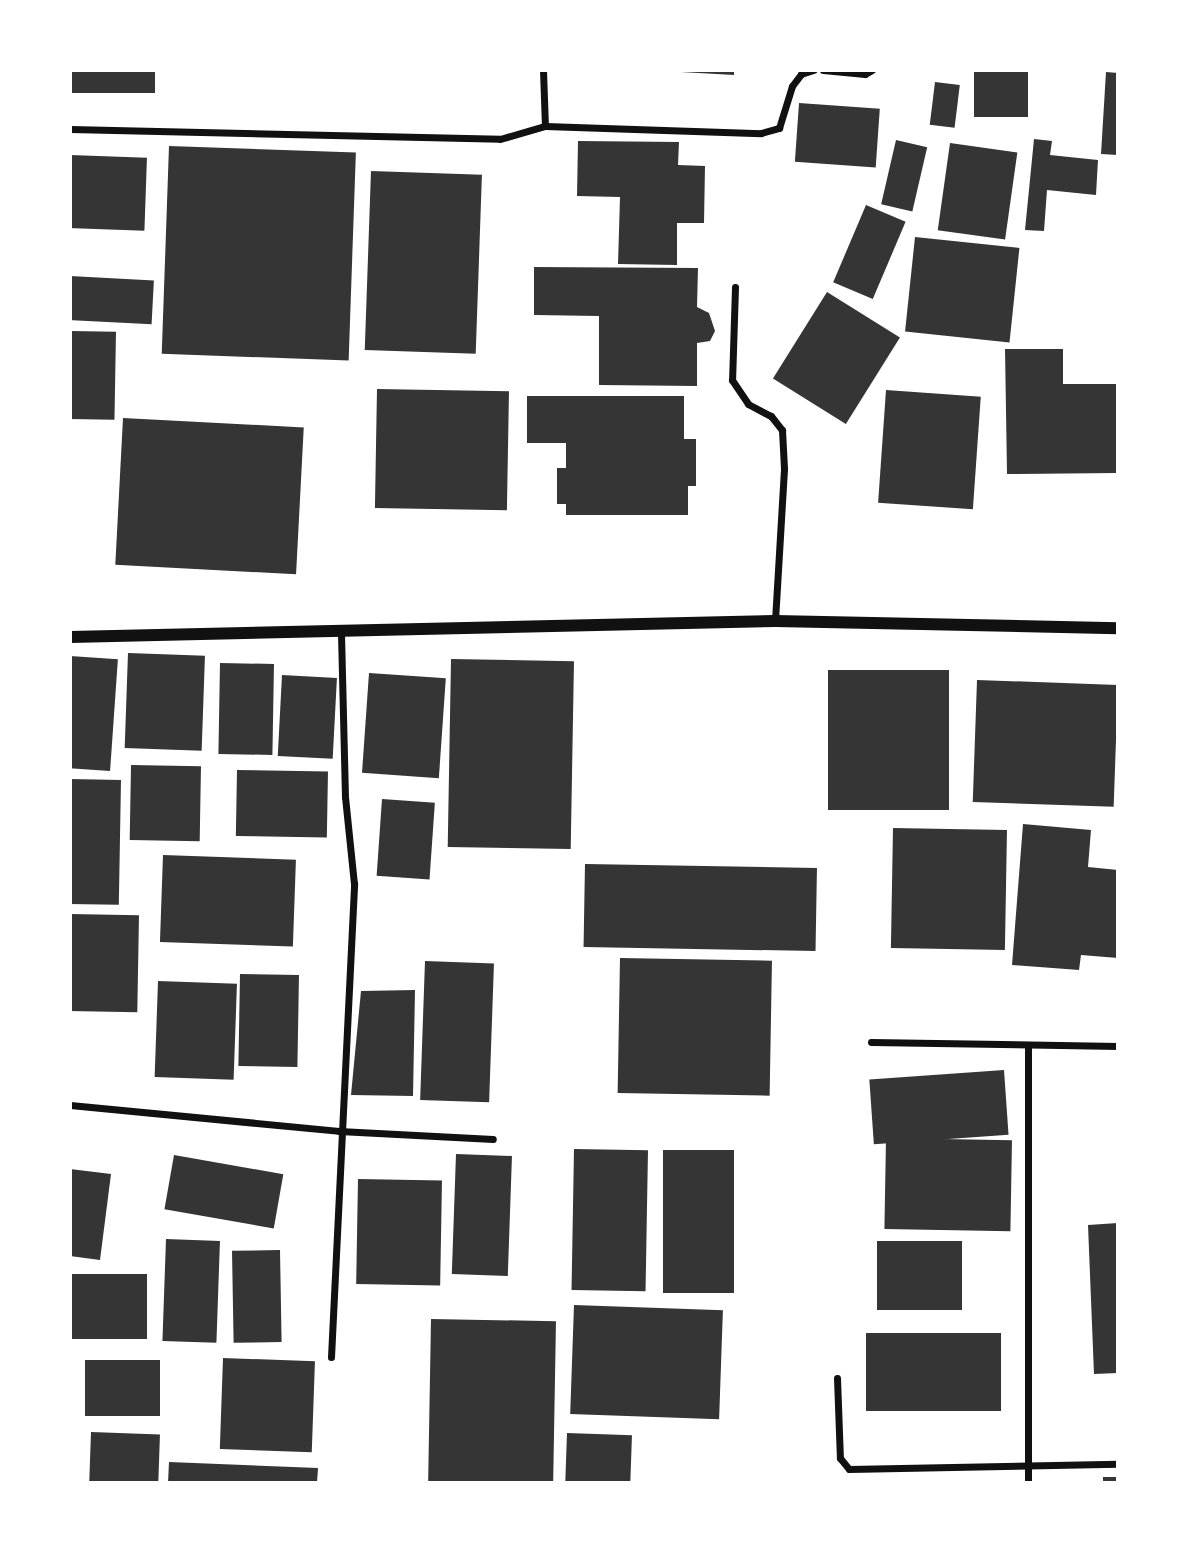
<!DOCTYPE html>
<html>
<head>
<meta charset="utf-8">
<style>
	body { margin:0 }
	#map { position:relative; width:1188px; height:1553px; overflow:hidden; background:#fff; font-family:"Zilla Slab",serif }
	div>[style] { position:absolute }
	.building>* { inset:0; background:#353535; transform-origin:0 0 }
	.minor>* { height:7px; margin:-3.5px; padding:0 3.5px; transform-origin:3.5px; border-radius:3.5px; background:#111 }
	.tertiary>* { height:12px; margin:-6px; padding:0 6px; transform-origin:6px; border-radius:6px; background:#111 }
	span { translate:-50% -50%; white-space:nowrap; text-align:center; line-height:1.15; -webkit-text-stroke:7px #fff; paint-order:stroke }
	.frame { position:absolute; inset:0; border:72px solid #fff; pointer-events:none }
</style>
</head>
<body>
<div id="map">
	<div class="building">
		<i style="left:70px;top:70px;width:85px;height:23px"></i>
		<i style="clip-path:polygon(645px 70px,734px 70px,734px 75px)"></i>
		<i style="left:974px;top:70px;width:54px;height:47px"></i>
		<i style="clip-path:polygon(1106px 72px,1118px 73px,1118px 155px,1101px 154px)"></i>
		<i style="left:935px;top:82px;width:25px;height:43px;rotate:7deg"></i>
		<i style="left:799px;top:103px;width:81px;height:59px;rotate:4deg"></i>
		<i style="clip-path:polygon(1034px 139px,1052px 141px,1050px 155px,1098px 160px,1096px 195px,1047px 190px,1044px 231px,1025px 230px)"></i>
		<i style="left:896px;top:140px;width:32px;height:66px;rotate:13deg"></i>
		<i style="clip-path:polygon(578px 141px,679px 142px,678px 165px,705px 166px,704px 223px,677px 223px,677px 265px,618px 264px,620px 197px,577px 196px)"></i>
		<i style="left:950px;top:143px;width:68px;height:88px;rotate:8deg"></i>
		<i style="left:169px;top:146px;width:187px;height:208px;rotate:2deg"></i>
		<i style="left:70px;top:155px;width:77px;height:73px;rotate:2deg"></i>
		<i style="left:371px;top:171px;width:111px;height:179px;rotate:2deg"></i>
		<i style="left:866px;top:205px;width:43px;height:84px;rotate:23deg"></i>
		<i style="left:915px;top:237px;width:105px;height:95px;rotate:6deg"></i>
		<i style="clip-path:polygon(534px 267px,698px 268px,697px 307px,709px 313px,715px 331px,710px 341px,697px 343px,697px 386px,599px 385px,599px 316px,534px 315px)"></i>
		<i style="left:70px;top:276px;width:84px;height:44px;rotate:3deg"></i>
		<i style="left:827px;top:292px;width:86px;height:102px;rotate:32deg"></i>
		<i style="left:70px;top:331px;width:46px;height:88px;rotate:1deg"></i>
		<i style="clip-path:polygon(1005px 349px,1063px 349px,1063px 384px,1118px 384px,1118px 473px,1007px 474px)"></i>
		<i style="left:377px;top:389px;width:132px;height:119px;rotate:1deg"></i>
		<i style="left:886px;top:390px;width:95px;height:113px;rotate:4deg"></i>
		<i style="clip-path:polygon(527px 396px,684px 396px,684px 439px,696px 439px,696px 486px,688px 486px,688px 515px,566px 515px,566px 504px,557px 504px,557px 468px,566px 468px,566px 443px,527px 443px)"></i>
		<i style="left:123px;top:418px;width:181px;height:147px;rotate:3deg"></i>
		<i style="left:128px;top:653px;width:77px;height:95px;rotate:2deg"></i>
		<i style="left:70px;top:656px;width:48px;height:112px;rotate:4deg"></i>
		<i style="left:451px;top:659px;width:123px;height:188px;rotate:1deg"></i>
		<i style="left:220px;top:663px;width:54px;height:91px;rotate:1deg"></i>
		<i style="left:949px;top:670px;width:140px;height:121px;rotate:90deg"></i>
		<i style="left:369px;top:673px;width:77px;height:100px;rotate:4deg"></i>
		<i style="left:282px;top:675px;width:55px;height:81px;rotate:3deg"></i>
		<i style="left:977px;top:680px;width:141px;height:122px;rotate:2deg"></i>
		<i style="left:131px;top:765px;width:70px;height:75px;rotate:1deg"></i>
		<i style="left:237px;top:770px;width:91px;height:66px;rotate:1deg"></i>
		<i style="left:70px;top:779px;width:51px;height:125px;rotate:1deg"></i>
		<i style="left:382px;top:799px;width:53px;height:77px;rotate:4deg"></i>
		<i style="clip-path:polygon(1023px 824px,1091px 830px,1088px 867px,1118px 870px,1118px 958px,1081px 955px,1079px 970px,1012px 965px)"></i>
		<i style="left:893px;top:828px;width:114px;height:120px;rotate:1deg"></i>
		<i style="left:163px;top:855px;width:133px;height:87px;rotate:2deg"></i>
		<i style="left:585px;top:864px;width:232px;height:83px;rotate:1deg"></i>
		<i style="left:70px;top:914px;width:69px;height:97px;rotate:1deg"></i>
		<i style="left:620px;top:958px;width:152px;height:135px;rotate:1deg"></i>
		<i style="left:425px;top:961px;width:69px;height:139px;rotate:2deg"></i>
		<i style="left:240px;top:974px;width:59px;height:92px;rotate:1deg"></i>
		<i style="left:158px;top:981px;width:79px;height:96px;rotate:2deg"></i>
		<i style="clip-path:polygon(415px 990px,413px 1096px,351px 1095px,361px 991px)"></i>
		<i style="left:1004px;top:1070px;width:65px;height:135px;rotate:86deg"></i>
		<i style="left:886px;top:1138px;width:126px;height:91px;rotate:1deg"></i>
		<i style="left:574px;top:1149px;width:74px;height:141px;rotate:1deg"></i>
		<i style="left:663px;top:1150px;width:71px;height:143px"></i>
		<i style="left:456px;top:1154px;width:56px;height:120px;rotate:2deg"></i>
		<i style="left:174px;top:1155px;width:111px;height:55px;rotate:10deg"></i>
		<i style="clip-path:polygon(70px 1169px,111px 1174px,100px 1260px,70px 1256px)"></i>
		<i style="left:358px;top:1179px;width:84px;height:105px;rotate:1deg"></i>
		<i style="clip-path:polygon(1118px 1223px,1118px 1373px,1094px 1374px,1088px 1225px)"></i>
		<i style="left:166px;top:1239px;width:54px;height:102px;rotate:2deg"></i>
		<i style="left:877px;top:1241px;width:85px;height:69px"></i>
		<i style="left:280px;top:1250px;width:92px;height:48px;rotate:89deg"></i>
		<i style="left:70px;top:1274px;width:77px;height:65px"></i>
		<i style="left:574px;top:1305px;width:149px;height:109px;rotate:2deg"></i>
		<i style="left:431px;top:1319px;width:125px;height:164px;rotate:1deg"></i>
		<i style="left:866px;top:1333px;width:135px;height:78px"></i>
		<i style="left:223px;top:1358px;width:92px;height:91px;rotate:2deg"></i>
		<i style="left:85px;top:1360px;width:75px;height:56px"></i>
		<i style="left:91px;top:1432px;width:69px;height:51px;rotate:2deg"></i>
		<i style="left:567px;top:1433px;width:65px;height:50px;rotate:2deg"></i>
		<i style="clip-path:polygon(169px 1462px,318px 1468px,317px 1483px,168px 1483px)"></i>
		<i style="left:1103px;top:1477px;width:15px;height:6px"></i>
	</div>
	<div class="minor">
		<i style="left:543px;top:70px;width:56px;rotate:88deg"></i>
		<i style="left:823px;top:70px;width:42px;rotate:5.4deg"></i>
		<i style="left:865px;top:74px;width:8px;rotate:-30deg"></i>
		<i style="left:70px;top:129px;width:430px;rotate:1.3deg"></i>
		<i style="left:500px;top:139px;width:47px;rotate:-16.1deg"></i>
		<i style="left:545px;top:126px;width:216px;rotate:1.9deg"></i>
		<i style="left:761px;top:133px;width:19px;rotate:-16deg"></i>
		<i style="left:779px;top:128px;width:44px;rotate:-72.8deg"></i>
		<i style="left:792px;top:86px;width:15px;rotate:-53deg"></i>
		<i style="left:801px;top:74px;width:13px;rotate:-18deg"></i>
		<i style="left:735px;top:287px;width:93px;rotate:91.8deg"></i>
		<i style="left:732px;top:380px;width:29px;rotate:56deg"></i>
		<i style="left:748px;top:404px;width:26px;rotate:28deg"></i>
		<i style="left:771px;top:416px;width:18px;rotate:52deg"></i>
		<i style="left:782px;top:430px;width:39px;rotate:87deg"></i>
		<i style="left:784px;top:469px;width:152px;rotate:93.4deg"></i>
		<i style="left:871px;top:1042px;width:247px;rotate:0.9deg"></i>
		<i style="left:1028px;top:1045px;width:438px;rotate:90deg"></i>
		<i style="left:70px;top:1105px;width:270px;rotate:5.5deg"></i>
		<i style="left:339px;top:1131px;width:154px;rotate:3deg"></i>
		<i style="left:331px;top:1357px;width:474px;rotate:-87.2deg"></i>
		<i style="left:354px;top:884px;width:87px;rotate:-95.9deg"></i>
		<i style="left:345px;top:797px;width:163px;rotate:-91.4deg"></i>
		<i style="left:837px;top:1378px;width:80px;rotate:87.9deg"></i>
		<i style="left:840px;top:1458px;width:14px;rotate:51deg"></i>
		<i style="left:849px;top:1469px;width:269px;rotate:-1.1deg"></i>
	</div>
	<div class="tertiary">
		<i style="left:70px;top:637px;width:705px;rotate:-1.3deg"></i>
		<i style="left:775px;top:621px;width:343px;rotate:1.2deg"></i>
	</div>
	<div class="frame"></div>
</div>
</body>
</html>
